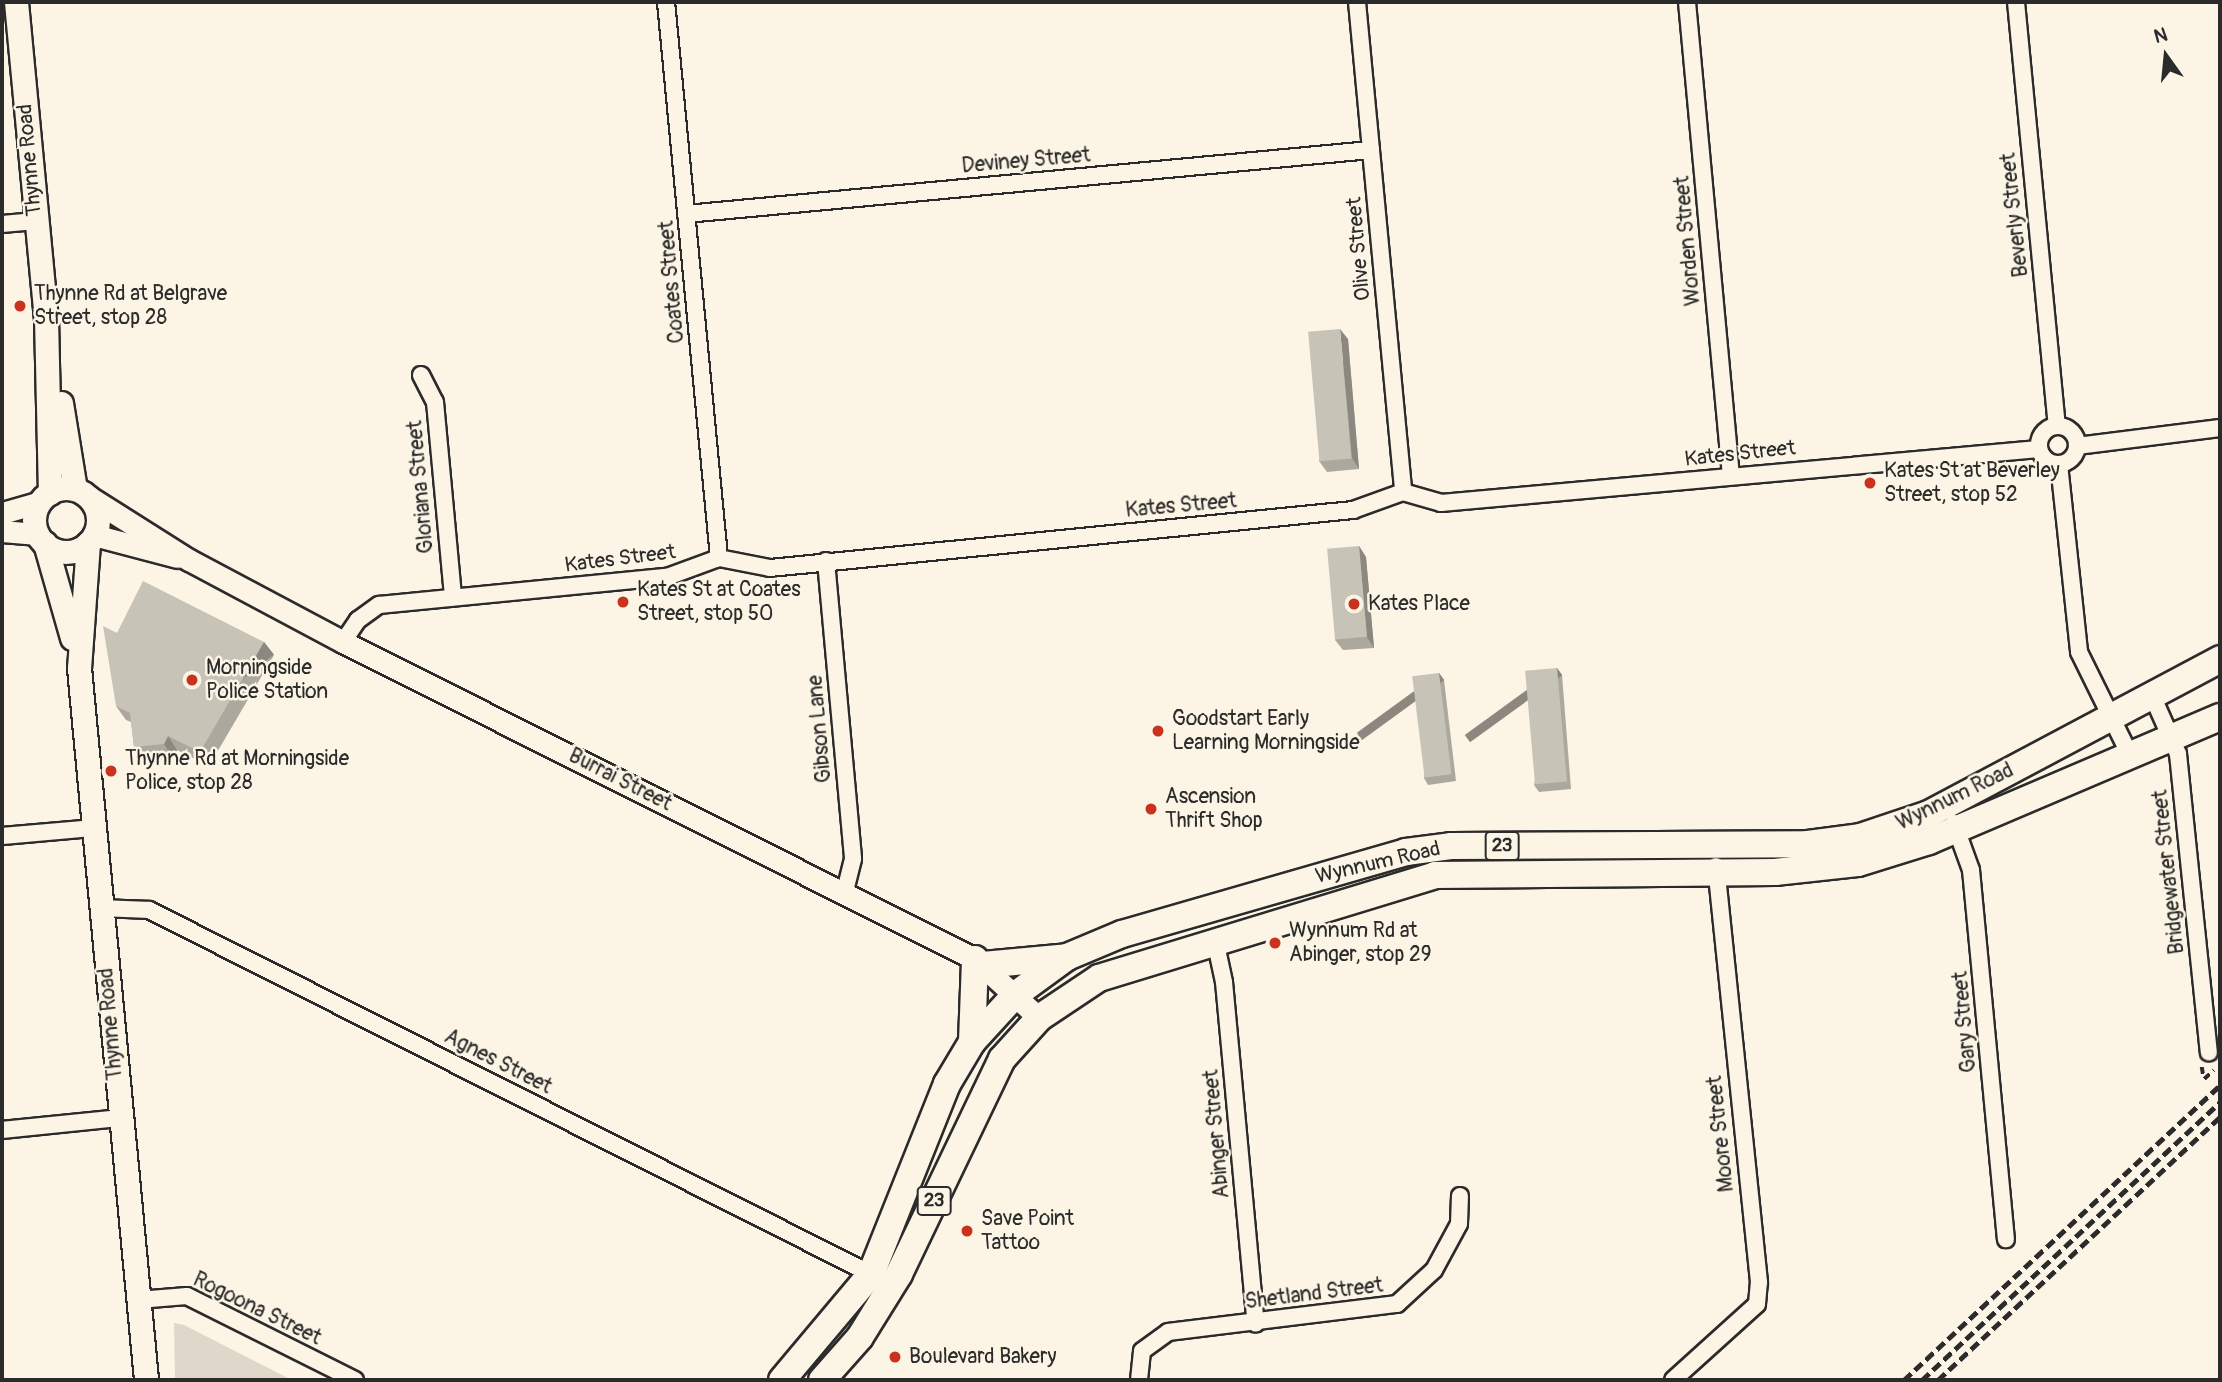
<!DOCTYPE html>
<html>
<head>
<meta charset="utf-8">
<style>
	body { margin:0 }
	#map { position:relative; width:2222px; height:1382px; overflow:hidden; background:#fcf5e5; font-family:Pangolin,sans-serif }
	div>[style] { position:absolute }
	.green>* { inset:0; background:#ded8ca }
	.path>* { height:3.5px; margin-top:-1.75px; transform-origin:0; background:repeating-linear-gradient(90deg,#2b2b2b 0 7px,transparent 0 12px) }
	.roads { filter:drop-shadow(2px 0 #2b2b2b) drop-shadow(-2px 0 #2b2b2b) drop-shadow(0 2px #2b2b2b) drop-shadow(0 -2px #2b2b2b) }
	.minor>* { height:16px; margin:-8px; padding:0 8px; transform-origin:8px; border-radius:8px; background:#fcf5e5 }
	.minor>.ring { margin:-8px; padding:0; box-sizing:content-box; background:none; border:16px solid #fcf5e5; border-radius:50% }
	.tertiary>* { height:21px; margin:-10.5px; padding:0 10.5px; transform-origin:10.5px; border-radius:10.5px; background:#fcf5e5 }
	.secondary>* { height:23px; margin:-11.5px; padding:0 11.5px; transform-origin:11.5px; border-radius:11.5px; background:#fcf5e5 }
	.secondary>.ring { margin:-11.5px; padding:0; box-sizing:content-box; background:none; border:23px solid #fcf5e5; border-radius:50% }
	.primary>* { height:26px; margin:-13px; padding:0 13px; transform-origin:13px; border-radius:13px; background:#fcf5e5 }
	.rail>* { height:5px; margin-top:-2.5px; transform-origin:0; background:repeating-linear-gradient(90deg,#2b2b2b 0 10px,transparent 0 15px) }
	.wall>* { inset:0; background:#aca89d }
	.shaded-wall>* { inset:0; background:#8c8880; transform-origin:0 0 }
	.building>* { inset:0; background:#c8c3b7; transform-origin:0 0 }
	.dots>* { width:19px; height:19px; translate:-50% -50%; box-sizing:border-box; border:4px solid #fcf5e5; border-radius:50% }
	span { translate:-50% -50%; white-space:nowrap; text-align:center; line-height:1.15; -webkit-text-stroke:5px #fcf5e5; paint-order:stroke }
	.shield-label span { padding:2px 5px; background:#fcf5e5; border:2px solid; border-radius:5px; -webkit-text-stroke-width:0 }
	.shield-label { font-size:19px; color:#2b2b2b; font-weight:700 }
	.street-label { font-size:21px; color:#2b2b2b }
	.poi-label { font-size:21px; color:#2b2b2b }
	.left { translate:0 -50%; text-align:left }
	.frame { position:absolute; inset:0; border:4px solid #2b2b2b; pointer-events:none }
	.north { position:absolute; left:2131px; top:21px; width:70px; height:70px; -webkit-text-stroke:5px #fcf5e5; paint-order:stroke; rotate:345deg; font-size:19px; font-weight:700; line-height:28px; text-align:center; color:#2b2b2b }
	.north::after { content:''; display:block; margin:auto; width:24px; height:32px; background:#2b2b2b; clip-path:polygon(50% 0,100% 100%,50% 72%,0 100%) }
</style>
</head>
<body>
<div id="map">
	<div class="green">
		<i style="clip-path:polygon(174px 1323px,184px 1325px,292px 1380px,175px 1380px)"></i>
	</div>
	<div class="path">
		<i style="left:2202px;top:1067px;width:12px;rotate:81deg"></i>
		<i style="left:2204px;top:1079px;width:13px;rotate:-42deg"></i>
	</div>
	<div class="roads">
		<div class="minor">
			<i style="left:666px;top:2px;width:559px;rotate:84.55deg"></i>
			<i style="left:1357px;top:2px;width:492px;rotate:84.6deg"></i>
			<i style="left:1687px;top:2px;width:476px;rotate:84.7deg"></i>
			<i style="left:2016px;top:2px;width:425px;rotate:84.5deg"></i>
			<i style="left:686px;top:214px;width:688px;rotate:-5.34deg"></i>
			<i style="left:2px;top:224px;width:34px;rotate:-5deg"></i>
			<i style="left:421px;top:375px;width:30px;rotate:63deg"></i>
			<i style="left:435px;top:402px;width:196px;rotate:84.7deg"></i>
			<i class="ring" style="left:2039px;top:426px;width:22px;height:22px"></i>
			<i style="left:2077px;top:446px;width:144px;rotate:-7.2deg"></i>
			<i style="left:2059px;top:464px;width:189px;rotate:83.9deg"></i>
			<i style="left:2079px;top:652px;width:115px;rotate:63.7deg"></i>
			<i style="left:826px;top:561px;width:299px;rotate:84.8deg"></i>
			<i style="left:853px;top:859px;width:34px;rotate:104deg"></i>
			<i style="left:343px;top:642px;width:27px;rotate:-56deg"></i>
			<i style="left:358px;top:620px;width:26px;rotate:-36deg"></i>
			<i style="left:379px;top:605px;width:289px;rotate:-5.6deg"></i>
			<i style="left:667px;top:577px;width:55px;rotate:-20.1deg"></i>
			<i style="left:719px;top:558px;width:52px;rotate:11.1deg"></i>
			<i style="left:770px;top:568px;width:586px;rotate:-5.68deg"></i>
			<i style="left:1353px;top:510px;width:53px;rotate:-19.8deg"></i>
			<i style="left:1403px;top:492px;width:40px;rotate:16deg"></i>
			<i style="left:1441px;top:503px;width:600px;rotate:-5.16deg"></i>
			<i style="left:2151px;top:693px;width:67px;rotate:66.1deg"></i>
			<i style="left:2178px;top:754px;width:300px;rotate:84.1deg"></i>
			<i style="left:1954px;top:823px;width:50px;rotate:70.1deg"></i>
			<i style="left:1971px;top:870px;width:371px;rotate:84.6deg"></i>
			<i style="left:2px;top:836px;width:91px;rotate:-5deg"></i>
			<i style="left:101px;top:908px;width:48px;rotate:2.4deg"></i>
			<i style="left:149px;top:910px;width:809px;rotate:26.76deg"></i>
			<i style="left:1215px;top:940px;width:43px;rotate:77.9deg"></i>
			<i style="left:1224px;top:982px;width:343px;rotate:84.7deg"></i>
			<i style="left:2px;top:1130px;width:119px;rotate:-5.8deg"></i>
			<i style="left:138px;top:1300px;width:49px;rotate:-4.7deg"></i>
			<i style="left:187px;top:1296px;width:188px;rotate:26.6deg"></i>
			<i style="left:1139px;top:1380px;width:29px;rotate:-84deg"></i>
			<i style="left:1142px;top:1351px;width:32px;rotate:-36deg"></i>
			<i style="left:1168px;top:1332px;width:231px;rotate:-7deg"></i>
			<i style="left:1397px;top:1304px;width:50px;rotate:-42.6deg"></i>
			<i style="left:1434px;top:1270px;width:52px;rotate:-61.5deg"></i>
			<i style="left:1459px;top:1224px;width:28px;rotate:-88deg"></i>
			<i style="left:1673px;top:1380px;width:113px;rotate:-42.1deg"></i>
			<i style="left:1757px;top:1304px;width:22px;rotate:-85deg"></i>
			<i style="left:1759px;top:1282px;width:418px;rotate:-95.9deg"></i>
		</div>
		<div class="tertiary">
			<i style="left:86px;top:495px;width:122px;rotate:32.3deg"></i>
			<i style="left:189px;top:560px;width:174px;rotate:28deg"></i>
			<i style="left:343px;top:642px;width:707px;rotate:26.64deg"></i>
			<i style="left:975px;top:959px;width:87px;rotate:42.7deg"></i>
			<i style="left:2px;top:513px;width:40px;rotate:-16deg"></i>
			<i style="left:2px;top:531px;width:36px;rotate:5deg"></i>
			<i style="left:94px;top:535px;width:86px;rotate:14.8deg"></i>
		</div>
		<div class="secondary">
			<i style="left:16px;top:2px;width:317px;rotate:84.6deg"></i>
			<i style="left:46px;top:318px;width:175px;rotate:88.7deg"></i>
			<i style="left:61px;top:403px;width:87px;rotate:80.8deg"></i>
			<i class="ring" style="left:34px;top:488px;width:41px;height:41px"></i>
			<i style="left:45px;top:543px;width:99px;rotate:74.1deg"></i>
			<i style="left:88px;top:543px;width:125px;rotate:94.1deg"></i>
			<i style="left:79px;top:668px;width:715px;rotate:84.62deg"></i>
		</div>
		<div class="primary">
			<i style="left:983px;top:965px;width:84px;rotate:-5.4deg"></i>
			<i style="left:972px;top:1042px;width:83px;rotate:-87.9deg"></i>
			<i style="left:782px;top:1380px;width:138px;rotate:-50deg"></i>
			<i style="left:871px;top:1274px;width:205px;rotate:-68.2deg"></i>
			<i style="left:947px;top:1084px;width:49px;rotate:-59.2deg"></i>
			<i style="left:972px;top:1042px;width:64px;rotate:-47.5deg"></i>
			<i style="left:1015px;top:995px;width:64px;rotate:-36.2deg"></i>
			<i style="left:1067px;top:957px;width:60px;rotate:-22.7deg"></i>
			<i style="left:1122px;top:934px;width:296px;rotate:-16.1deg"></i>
			<i style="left:1406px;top:852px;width:45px;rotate:-7.6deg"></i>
			<i style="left:1451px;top:846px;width:357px;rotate:-0.3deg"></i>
			<i style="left:1808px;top:844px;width:52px;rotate:-7.7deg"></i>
			<i style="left:1860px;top:837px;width:73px;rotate:-18.4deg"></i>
			<i style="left:1929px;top:814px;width:330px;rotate:-28deg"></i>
			<i style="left:822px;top:1380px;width:57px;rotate:-48.5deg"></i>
			<i style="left:860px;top:1337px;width:74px;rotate:-58.2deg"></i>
			<i style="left:899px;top:1274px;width:238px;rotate:-64.4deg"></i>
			<i style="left:1002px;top:1059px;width:55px;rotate:-47.9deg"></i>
			<i style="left:1039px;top:1018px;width:72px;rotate:-33.7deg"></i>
			<i style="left:1099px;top:978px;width:351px;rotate:-17deg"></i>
			<i style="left:1435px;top:875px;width:340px;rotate:-0.5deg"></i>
			<i style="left:1775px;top:872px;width:83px;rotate:-6.2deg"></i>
			<i style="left:1858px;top:863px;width:74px;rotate:-17.2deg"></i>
			<i style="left:1929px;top:841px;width:316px;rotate:-23.1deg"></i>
		</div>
	</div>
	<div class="rail">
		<i style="left:1904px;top:1380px;width:432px;rotate:-43deg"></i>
		<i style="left:1922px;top:1380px;width:408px;rotate:-43deg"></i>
		<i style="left:1938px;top:1380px;width:386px;rotate:-43deg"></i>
	</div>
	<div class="wall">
		<i style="clip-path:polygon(1348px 339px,1359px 469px,1327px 472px,1319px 461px)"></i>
		<i style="clip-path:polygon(1359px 546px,1366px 557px,1374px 648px,1343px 650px,1335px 640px)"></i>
		<i style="clip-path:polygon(117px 633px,264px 642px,274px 655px,209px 766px,177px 750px,173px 758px,143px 761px,134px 747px,131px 722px,126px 720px,116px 706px)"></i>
		<i style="clip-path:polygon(1557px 668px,1562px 675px,1571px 789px,1539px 792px,1534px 785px)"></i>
		<i style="clip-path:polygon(1439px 673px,1444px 680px,1456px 781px,1428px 785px,1424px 778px)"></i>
	</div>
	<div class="shaded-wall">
		<i style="clip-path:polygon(1340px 329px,1348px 339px,1359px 469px,1352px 458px)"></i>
		<i style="clip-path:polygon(1359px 546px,1366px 557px,1374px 648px,1367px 637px)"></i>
		<i style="left:264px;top:642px;width:16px;height:127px;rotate:52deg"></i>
		<i style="left:1557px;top:668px;width:9px;height:114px;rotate:54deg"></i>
		<i style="left:1439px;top:673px;width:9px;height:102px;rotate:54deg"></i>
		<i style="clip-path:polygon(168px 736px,177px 750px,173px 758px,164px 744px)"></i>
	</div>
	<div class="building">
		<i style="left:1340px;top:329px;width:130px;height:32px;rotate:85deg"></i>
		<i style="left:1359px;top:546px;width:91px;height:32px;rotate:85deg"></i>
		<i style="clip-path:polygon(143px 581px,264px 642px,200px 752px,168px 736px,164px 744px,134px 747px,130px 713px,116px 706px,103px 626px,117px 633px)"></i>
		<i style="left:1557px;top:668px;width:114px;height:32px;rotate:85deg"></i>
		<i style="left:1439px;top:673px;width:102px;height:27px;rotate:83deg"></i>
	</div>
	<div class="dots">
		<i style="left:20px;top:306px;background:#c8321e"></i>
		<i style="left:1870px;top:483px;background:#c8321e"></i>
		<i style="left:623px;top:602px;background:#c8321e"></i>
		<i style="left:1354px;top:604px;background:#c8321e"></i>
		<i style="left:192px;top:680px;background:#c8321e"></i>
		<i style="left:1158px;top:731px;background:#c8321e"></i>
		<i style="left:111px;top:771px;background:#c8321e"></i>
		<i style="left:1151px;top:809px;background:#c8321e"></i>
		<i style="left:1275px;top:943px;background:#c8321e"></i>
		<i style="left:967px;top:1231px;background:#c8321e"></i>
		<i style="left:895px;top:1357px;background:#c8321e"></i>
	</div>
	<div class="shield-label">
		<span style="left:1502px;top:846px">23</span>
		<span style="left:934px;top:1201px">23</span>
	</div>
	<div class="street-label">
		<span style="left:30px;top:160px;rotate:-95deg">Thynne Road</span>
		<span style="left:1026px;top:161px;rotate:-5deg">Deviney Street</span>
		<span style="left:2015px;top:215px;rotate:-96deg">Beverly Street</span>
		<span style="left:1688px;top:241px;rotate:-95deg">Worden Street</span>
		<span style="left:1359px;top:249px;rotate:-95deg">Olive Street</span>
		<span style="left:672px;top:282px;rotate:-95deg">Coates Street</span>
		<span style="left:1740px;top:454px;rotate:-6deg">Kates Street</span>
		<span style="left:421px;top:487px;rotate:-95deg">Gloriana Street</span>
		<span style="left:1181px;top:506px;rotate:-5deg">Kates Street</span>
		<span style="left:620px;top:559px;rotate:-7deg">Kates Street</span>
		<span style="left:820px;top:729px;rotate:-95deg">Gibson Lane</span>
		<span style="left:620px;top:780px;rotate:27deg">Burrai Street</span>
		<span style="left:1955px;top:797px;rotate:-26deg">Wynnum Road</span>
		<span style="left:1378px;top:863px;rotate:-13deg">Wynnum Road</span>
		<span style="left:2169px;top:872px;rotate:-96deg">Bridgewater Street</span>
		<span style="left:1965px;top:1022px;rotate:-95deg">Gary Street</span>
		<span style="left:111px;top:1024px;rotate:-95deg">Thynne Road</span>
		<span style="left:498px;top:1062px;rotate:27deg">Agnes Street</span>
		<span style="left:1217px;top:1134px;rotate:-95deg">Abinger Street</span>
		<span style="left:1721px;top:1134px;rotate:-96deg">Moore Street</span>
		<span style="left:1314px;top:1294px;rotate:-7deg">Shetland Street</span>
		<span style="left:257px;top:1309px;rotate:26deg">Rogoona Street</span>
	</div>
	<div class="poi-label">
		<span class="left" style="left:34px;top:306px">Thynne Rd at Belgrave<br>Street, stop 28</span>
		<span class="left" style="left:1884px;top:483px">Kates St at Beverley<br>Street, stop 52</span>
		<span class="left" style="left:637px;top:602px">Kates St at Coates<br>Street, stop 50</span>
		<span class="left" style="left:1368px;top:604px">Kates Place</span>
		<span class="left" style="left:206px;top:680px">Morningside<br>Police Station</span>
		<span class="left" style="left:1172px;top:731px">Goodstart Early<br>Learning Morningside</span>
		<span class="left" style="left:125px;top:771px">Thynne Rd at Morningside<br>Police, stop 28</span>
		<span class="left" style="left:1165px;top:809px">Ascension<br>Thrift Shop</span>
		<span class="left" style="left:1289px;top:943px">Wynnum Rd at<br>Abinger, stop 29</span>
		<span class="left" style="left:981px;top:1231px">Save Point<br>Tattoo</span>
		<span class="left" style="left:909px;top:1357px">Boulevard Bakery</span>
	</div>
	<div class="frame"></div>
	<div class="north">N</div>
</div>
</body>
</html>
